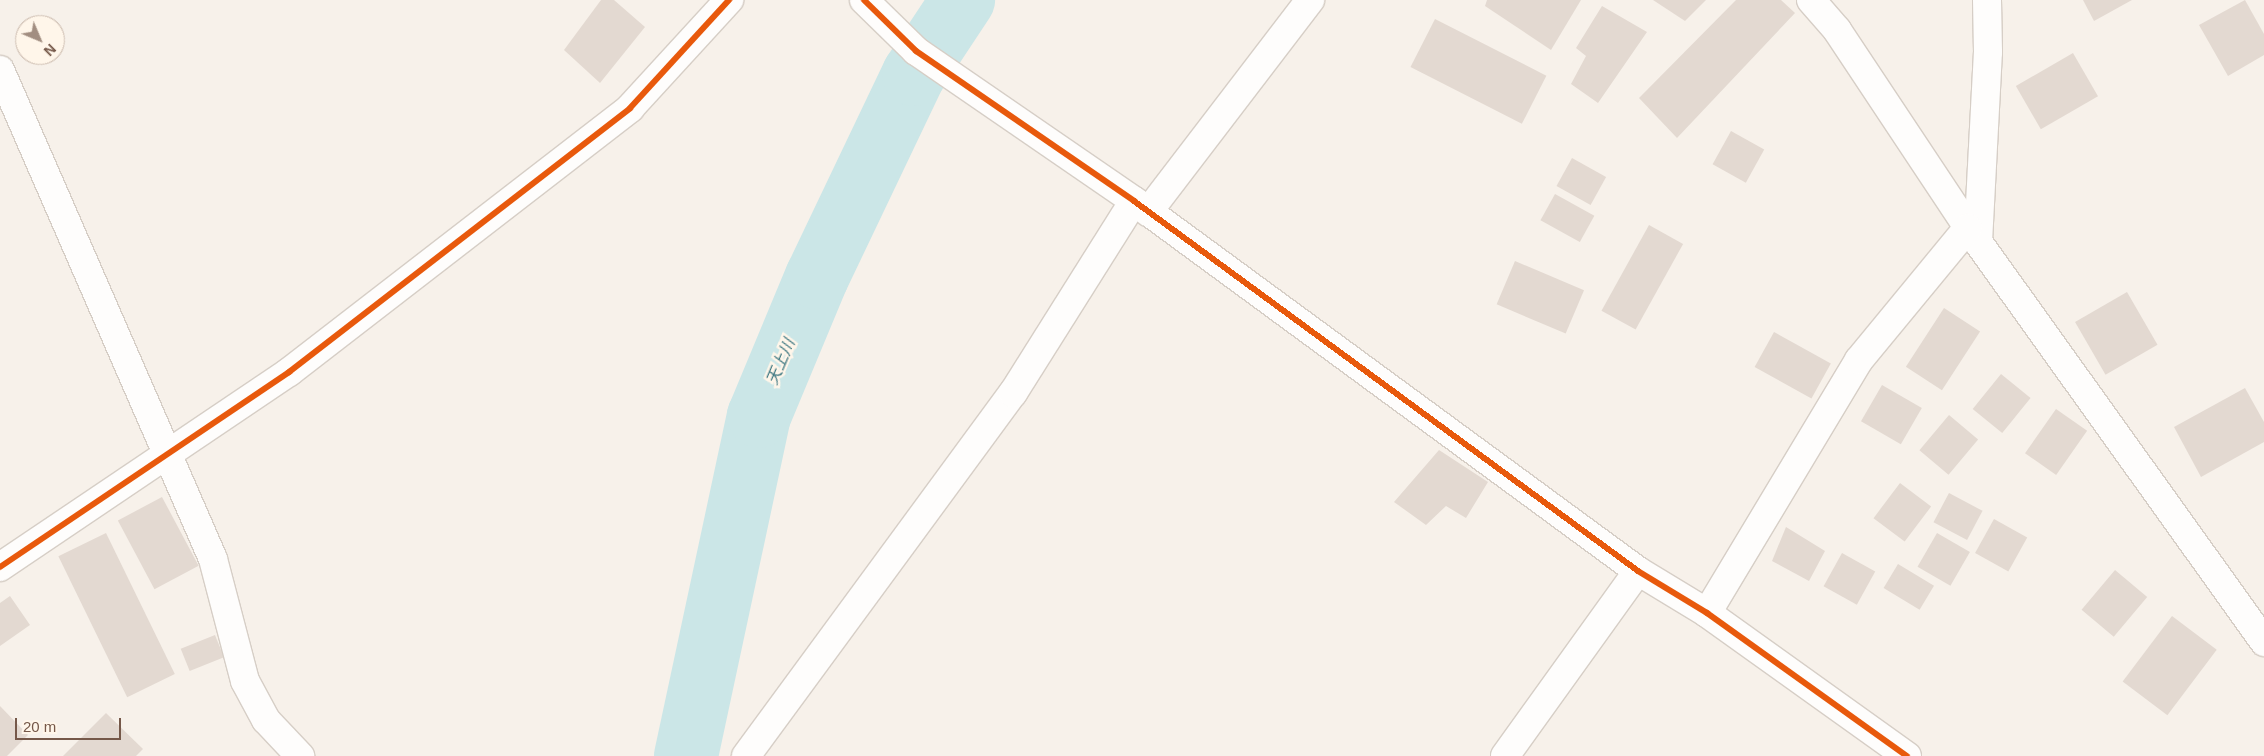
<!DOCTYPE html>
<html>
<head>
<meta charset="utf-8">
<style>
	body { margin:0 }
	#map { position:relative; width:2264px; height:756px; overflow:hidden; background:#f7f1ea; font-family:Arial,"Noto Sans JP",sans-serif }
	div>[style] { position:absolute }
	.river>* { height:64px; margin:-32px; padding:0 32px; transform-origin:32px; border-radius:32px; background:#cbe6e7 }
	.building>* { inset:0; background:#e3d9d1; transform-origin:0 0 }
	.roads { filter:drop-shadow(1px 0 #d6cec6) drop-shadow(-1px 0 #d6cec6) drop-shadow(0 1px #d6cec6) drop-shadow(0 -1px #d6cec6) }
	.minor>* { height:28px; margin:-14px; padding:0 14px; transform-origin:14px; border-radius:14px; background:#fefdfc }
	.cycleway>* { height:6px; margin:-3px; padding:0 3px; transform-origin:3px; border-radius:3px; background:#e8590c }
	span { translate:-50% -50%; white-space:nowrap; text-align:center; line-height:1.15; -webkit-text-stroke:5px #fff6ea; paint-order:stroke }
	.water-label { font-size:16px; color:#3f7882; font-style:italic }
	.north { position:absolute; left:15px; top:15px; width:50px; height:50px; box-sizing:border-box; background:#fff6ea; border:1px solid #c8b7aa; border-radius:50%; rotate:135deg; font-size:14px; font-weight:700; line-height:20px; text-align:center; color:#755849 }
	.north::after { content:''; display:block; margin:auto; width:18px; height:22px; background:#a28e81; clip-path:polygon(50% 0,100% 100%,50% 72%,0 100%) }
	.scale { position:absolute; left:15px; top:718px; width:106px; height:22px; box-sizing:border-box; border:2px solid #755849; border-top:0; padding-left:6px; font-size:15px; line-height:18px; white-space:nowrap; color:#755849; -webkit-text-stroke:4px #fff6ea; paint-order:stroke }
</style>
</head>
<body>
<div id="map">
	<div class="river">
		<i style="left:686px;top:756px;width:348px;rotate:-77.9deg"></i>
		<i style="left:759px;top:416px;width:151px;rotate:-67.4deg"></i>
		<i style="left:817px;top:277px;width:225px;rotate:-64.5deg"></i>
		<i style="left:914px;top:74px;width:89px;rotate:-56.5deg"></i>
	</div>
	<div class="building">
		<i style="clip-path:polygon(601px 0,614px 0,645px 27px,600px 83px,564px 50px)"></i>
		<i style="clip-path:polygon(1487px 0,1581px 0,1551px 50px,1485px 6px)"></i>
		<i style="clip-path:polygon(1653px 0,1706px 0,1685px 21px)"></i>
		<i style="clip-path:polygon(1736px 0,1781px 0,1795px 13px,1677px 138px,1639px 98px)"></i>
		<i style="clip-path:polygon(2083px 0,2132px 0,2094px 21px)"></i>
		<i style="clip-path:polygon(2245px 0,2264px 34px,2264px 55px,2228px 76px,2199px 25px)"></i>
		<i style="clip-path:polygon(1602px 6px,1647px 32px,1598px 103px,1571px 84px,1586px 56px,1576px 48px)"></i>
		<i style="left:1435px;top:19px;width:125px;height:54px;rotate:27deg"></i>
		<i style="left:2073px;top:53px;width:50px;height:66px;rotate:60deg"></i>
		<i style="left:1731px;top:131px;width:38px;height:38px;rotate:29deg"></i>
		<i style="left:1572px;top:158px;width:39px;height:32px;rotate:29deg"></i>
		<i style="left:1555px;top:194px;width:45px;height:30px;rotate:29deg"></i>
		<i style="left:1649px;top:225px;width:39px;height:98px;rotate:29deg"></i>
		<i style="left:1515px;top:261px;width:75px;height:47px;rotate:23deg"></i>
		<i style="left:2127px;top:292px;width:61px;height:60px;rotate:60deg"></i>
		<i style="left:1944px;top:308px;width:43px;height:70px;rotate:33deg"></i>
		<i style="left:1774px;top:332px;width:65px;height:40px;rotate:29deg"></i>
		<i style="left:2001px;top:374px;width:38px;height:45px;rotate:39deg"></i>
		<i style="left:1882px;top:385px;width:46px;height:42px;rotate:30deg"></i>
		<i style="clip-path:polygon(2245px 388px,2264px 422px,2264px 442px,2201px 477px,2174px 427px)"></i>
		<i style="left:2056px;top:409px;width:38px;height:54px;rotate:35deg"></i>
		<i style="left:1949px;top:415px;width:38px;height:46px;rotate:40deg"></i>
		<i style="clip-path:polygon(1439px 450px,1488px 482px,1466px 518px,1446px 506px,1426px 525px,1394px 502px)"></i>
		<i style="left:1900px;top:483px;width:39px;height:44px;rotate:37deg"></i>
		<i style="left:1949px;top:493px;width:38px;height:33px;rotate:28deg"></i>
		<i style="left:162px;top:497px;width:78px;height:50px;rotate:62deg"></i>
		<i style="left:1994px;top:519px;width:38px;height:39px;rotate:29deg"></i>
		<i style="clip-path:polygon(1786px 527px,1825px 551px,1809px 581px,1772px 561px)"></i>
		<i style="left:106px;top:533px;width:157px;height:53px;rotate:64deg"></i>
		<i style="left:1937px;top:533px;width:38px;height:39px;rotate:30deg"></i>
		<i style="left:1842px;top:553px;width:38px;height:38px;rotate:29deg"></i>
		<i style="left:1898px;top:564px;width:42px;height:28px;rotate:31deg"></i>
		<i style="left:2115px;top:570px;width:42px;height:52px;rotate:40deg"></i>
		<i style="clip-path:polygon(10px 596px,30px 625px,0 646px,0 603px)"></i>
		<i style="left:2172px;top:616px;width:56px;height:82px;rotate:37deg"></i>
		<i style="left:215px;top:635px;width:24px;height:37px;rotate:68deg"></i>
		<i style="clip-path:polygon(0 706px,28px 735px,7px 756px,0 756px)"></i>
		<i style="clip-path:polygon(106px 713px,143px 749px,136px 756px,63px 756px)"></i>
	</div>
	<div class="roads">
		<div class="minor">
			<i style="left:864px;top:0;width:73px;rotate:44.4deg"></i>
			<i style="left:916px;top:51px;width:265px;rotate:34.5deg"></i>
			<i style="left:1134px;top:201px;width:625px;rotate:36.28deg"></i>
			<i style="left:1638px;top:571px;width:81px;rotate:31.3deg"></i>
			<i style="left:1707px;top:613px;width:246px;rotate:35.6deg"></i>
			<i style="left:1811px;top:0;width:40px;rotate:49deg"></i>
			<i style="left:1837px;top:30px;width:255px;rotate:56.4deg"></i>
			<i style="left:1978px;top:242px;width:492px;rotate:54.4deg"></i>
			<i style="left:0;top:70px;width:533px;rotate:66.46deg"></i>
			<i style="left:213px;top:559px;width:126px;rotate:75.3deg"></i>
			<i style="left:245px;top:681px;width:44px;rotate:61.7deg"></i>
			<i style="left:266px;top:720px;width:50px;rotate:46.6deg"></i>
			<i style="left:1148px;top:212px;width:267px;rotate:-52.6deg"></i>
			<i style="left:1978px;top:242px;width:190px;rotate:-87deg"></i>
			<i style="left:1988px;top:52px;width:52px;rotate:-91.1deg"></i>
			<i style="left:0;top:567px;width:349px;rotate:-34deg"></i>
			<i style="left:289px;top:372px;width:431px;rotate:-37.7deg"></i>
			<i style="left:630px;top:108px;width:147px;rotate:-47.5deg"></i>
			<i style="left:1707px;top:613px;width:295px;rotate:-59deg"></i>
			<i style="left:1859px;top:360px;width:171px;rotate:-50.5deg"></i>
			<i style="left:746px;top:756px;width:451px;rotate:-53.7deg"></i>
			<i style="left:1013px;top:393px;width:227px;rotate:-57.8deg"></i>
			<i style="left:1505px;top:756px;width:228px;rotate:-54.3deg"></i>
		</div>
	</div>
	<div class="cycleway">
		<i style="left:864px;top:0;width:73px;rotate:44.4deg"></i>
		<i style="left:916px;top:51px;width:265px;rotate:34.5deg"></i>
		<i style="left:1134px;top:201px;width:625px;rotate:36.28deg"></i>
		<i style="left:1638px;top:571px;width:81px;rotate:31.3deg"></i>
		<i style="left:1707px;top:613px;width:246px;rotate:35.6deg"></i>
		<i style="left:0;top:567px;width:349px;rotate:-34deg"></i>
		<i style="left:289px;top:372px;width:431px;rotate:-37.7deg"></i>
		<i style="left:630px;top:108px;width:147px;rotate:-47.5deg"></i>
	</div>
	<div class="water-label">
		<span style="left:781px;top:362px;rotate:-67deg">天上川</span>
	</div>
	<div class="north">N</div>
	<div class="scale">20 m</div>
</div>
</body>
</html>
